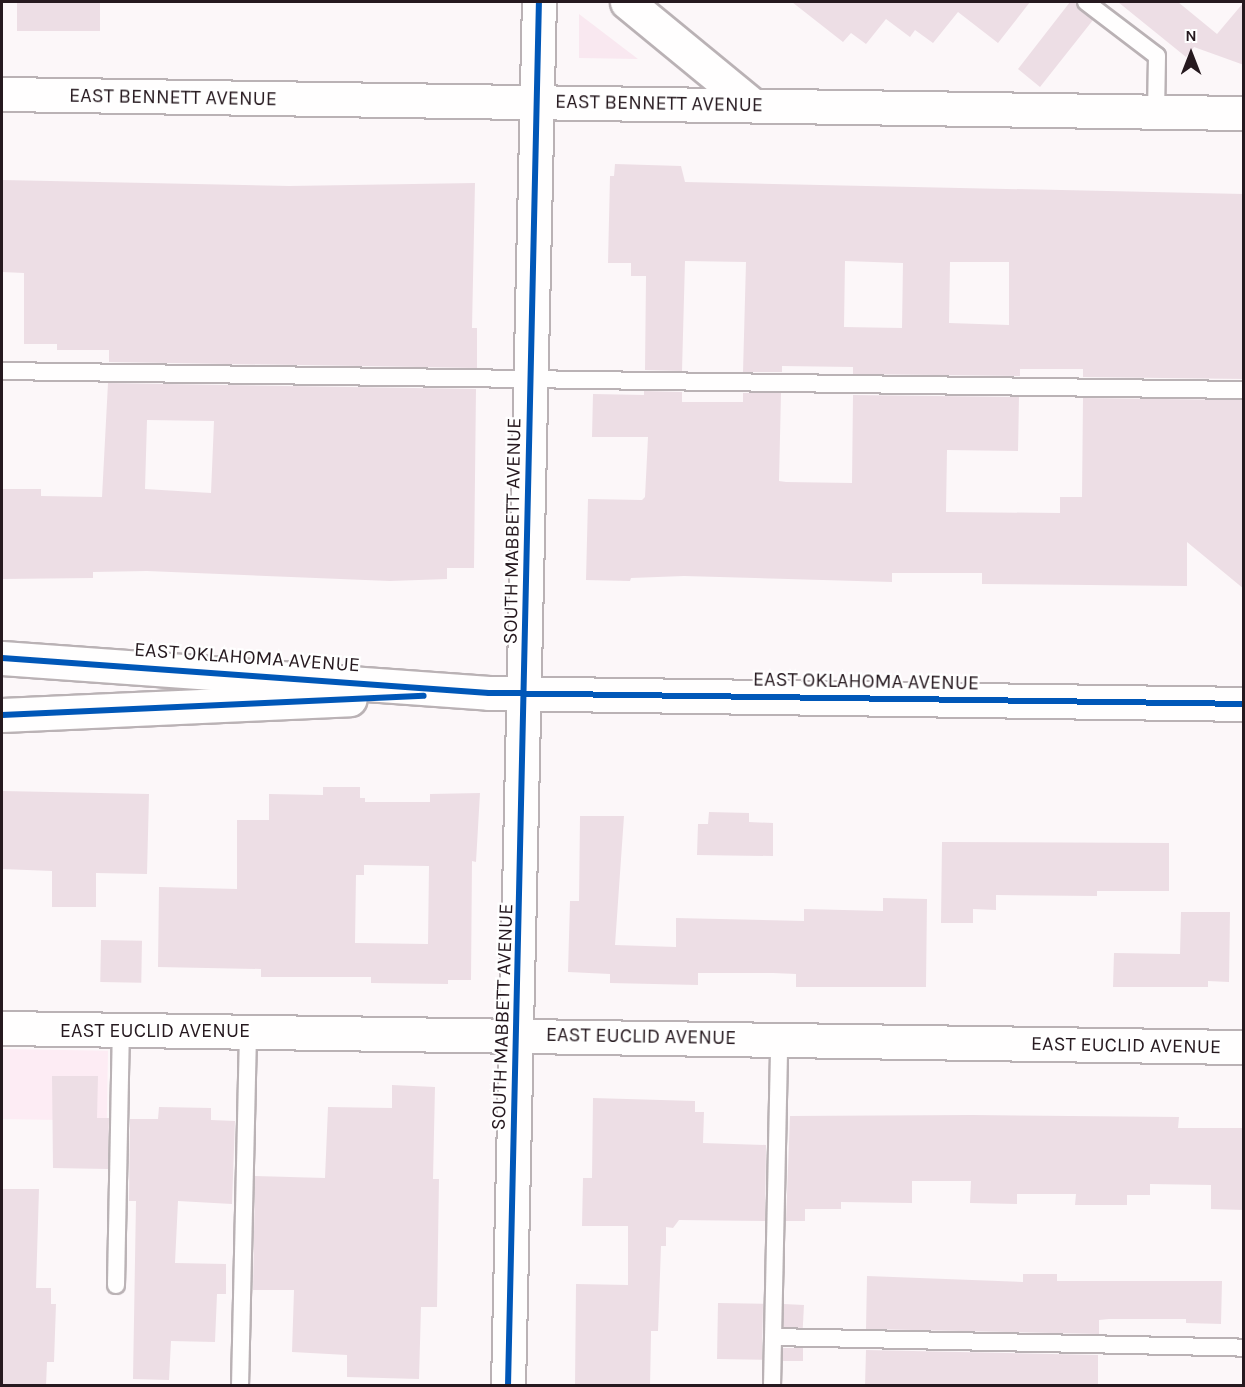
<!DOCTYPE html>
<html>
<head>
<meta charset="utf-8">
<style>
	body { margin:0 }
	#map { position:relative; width:1245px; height:1387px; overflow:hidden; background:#fcf7f9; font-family:Karla,sans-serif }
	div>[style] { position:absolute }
	.built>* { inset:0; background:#fdecf4; transform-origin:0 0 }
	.green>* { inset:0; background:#f9e8f0 }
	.building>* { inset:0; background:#eddee5; transform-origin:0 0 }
	.roads { filter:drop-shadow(2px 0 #bab2b5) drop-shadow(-2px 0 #bab2b5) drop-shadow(0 2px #bab2b5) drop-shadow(0 -2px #bab2b5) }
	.lane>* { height:16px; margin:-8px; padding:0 8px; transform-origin:8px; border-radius:8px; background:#fffefe }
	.street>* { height:33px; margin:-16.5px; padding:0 16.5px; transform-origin:16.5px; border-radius:16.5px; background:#fffefe }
	.secondary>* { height:33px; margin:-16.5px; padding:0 16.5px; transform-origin:16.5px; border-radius:16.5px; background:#fffefe }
	.cycleway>* { height:6px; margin:-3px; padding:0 3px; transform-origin:3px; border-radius:3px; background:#0057b8 }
	span { translate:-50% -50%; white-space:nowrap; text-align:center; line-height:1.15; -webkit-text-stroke:4.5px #fff; paint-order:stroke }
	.street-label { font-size:20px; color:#26191f }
	.frame { position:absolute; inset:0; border:3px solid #26191f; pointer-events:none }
	.north { position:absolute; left:1161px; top:24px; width:60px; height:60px; -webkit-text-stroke:4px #fff; paint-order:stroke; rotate:0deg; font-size:16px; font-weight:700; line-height:24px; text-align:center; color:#26191f }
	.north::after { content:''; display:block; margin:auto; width:21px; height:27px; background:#26191f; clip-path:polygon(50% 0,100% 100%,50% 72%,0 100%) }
</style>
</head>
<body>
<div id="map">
	<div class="built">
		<i style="left:2px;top:1049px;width:106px;height:70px;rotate:1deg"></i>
	</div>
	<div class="green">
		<i style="clip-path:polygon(579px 14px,638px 59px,579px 58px)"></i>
	</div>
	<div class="building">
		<i style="left:17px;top:2px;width:83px;height:29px"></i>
		<i style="clip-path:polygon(792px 2px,1030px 2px,998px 43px,958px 12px,933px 43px,915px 30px,910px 37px,886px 19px,866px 44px,851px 33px,843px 42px)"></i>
		<i style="clip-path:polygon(1070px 2px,1076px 2px,1079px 10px,1093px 20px,1040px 87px,1018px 69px)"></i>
		<i style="clip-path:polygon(1118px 2px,1178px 2px,1217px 34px,1244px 2px,1244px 65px,1194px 47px,1186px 57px)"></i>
		<i style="clip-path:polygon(evenodd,615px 164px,681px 166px,685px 182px,1244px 194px,1244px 379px,1083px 377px,1083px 369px,1020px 369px,1020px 376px,853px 374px,853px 367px,782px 366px,782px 372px,743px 372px,746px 262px,685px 261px,682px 371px,645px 370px,646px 276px,631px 276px,631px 263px,608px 263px,610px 176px,614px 176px,615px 164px,845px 261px,903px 263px,902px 328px,844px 327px,845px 261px,615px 164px,950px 262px,1009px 262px,1009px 325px,949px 323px,950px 262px)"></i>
		<i style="clip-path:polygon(2px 180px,289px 186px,475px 183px,472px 328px,477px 328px,477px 368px,109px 362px,109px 350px,57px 350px,57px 344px,24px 344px,24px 273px,2px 272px)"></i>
		<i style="clip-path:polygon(evenodd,108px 383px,476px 389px,474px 568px,447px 568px,447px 579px,390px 581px,147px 571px,93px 572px,93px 578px,2px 579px,2px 489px,41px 489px,41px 496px,102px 497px,108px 383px,147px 420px,214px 421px,211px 493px,145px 489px,147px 420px)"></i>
		<i style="clip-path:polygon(644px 391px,682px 392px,682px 402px,743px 402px,743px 393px,781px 393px,779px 481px,786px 482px,852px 483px,853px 395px,1019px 397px,1018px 451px,947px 450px,946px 512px,1060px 513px,1060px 497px,1082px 497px,1083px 398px,1244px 400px,1244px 589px,1187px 542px,1187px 586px,982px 584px,982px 573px,892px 573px,892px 582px,684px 576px,631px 578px,630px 581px,586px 580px,588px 499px,642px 500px,645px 497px,648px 437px,592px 437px,593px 394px,644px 395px)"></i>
		<i style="clip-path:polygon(evenodd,323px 787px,360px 787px,360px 798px,365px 798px,365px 802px,430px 802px,430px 794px,480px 793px,476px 862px,472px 861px,471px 980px,448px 980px,448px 984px,371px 983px,371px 977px,261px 977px,261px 969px,158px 967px,159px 887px,237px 889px,237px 820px,269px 820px,269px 794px,323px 795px,323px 787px,364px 865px,429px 866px,428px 944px,355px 943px,356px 875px,364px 875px,364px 865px)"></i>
		<i style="clip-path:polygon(2px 791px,149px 794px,147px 874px,96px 873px,96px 907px,52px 907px,52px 871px,2px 869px)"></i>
		<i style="clip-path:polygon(709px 812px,749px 813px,749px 822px,773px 823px,773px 856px,697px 855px,698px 824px,708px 824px)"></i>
		<i style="clip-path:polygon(580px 816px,624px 816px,615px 945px,676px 947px,676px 918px,804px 921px,804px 909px,883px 911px,883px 898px,927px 899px,926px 987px,796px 987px,796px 974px,773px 973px,698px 973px,698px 985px,610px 983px,610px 974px,568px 972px,570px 901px,579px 901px)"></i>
		<i style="clip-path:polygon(942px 842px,1169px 843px,1169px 891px,1097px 891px,1097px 896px,996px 895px,996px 910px,973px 909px,973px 923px,941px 923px)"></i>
		<i style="clip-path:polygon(1181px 912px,1230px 912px,1229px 982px,1208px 981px,1208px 987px,1113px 987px,1114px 953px,1180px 954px)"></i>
		<i style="left:101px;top:940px;width:41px;height:42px;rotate:1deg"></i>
		<i style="clip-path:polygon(52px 1076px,98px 1076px,97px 1118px,109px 1118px,108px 1169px,53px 1168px)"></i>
		<i style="clip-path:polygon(392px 1085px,435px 1087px,433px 1179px,439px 1179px,437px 1307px,421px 1307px,419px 1379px,347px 1377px,347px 1355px,292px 1352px,294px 1290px,253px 1290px,255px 1176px,325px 1178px,328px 1107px,392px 1108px)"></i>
		<i style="clip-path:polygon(593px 1098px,695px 1101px,695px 1112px,704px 1112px,703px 1143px,766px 1145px,765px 1221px,679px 1220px,673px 1228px,666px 1227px,666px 1246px,661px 1246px,658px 1331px,651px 1331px,651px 1335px,650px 1386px,575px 1386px,576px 1284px,628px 1285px,628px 1226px,582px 1226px,583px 1178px,592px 1178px)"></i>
		<i style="clip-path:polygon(159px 1107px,211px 1108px,211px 1120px,235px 1121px,232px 1204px,178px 1201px,175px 1263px,226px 1264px,226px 1294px,217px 1294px,215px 1342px,171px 1341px,169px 1380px,133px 1379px,136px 1201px,129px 1201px,130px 1119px,158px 1119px)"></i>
		<i style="clip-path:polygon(972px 1115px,1179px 1117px,1178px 1128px,1244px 1128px,1244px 1210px,1211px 1209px,1211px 1185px,1150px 1184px,1150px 1195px,1127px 1195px,1127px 1205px,1075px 1205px,1076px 1194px,1017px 1194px,1017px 1204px,970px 1203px,971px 1181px,912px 1181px,912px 1203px,841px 1202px,841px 1209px,805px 1209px,805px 1221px,786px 1221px,790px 1116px)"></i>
		<i style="clip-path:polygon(2px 1189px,39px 1189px,36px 1288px,51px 1288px,51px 1304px,56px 1304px,54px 1362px,47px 1362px,46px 1386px,2px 1385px)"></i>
		<i style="clip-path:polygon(1023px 1274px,1057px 1274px,1057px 1281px,1222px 1281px,1221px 1324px,1186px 1323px,1186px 1319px,1109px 1319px,1099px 1320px,1099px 1334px,866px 1329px,867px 1276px,1023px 1282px)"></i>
		<i style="left:718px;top:1303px;width:45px;height:56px;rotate:1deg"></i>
		<i style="left:784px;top:1304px;width:20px;height:23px;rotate:3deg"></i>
		<i style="left:783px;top:1348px;width:20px;height:13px"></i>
		<i style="clip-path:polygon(866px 1350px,1098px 1355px,1098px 1386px,865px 1386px)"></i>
	</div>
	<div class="roads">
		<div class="lane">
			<i style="left:1086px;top:2px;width:89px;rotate:37.3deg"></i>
			<i style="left:1157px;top:56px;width:56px;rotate:91deg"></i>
			<i style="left:2px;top:371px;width:1242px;rotate:0.88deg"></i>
			<i style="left:116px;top:1285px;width:255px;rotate:-88.9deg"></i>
			<i style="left:774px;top:1337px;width:470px;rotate:1.3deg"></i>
			<i style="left:240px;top:1386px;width:356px;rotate:-88.7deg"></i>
			<i style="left:772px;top:1386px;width:347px;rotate:-88.8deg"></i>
		</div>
		<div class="street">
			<i style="left:627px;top:2px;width:161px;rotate:39.4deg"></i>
			<i style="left:2px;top:94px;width:1242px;rotate:0.88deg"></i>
			<i style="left:2px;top:1028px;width:1242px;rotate:0.88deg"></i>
			<i style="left:508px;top:1386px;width:1384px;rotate:-88.72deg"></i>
		</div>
		<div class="secondary">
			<i style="left:2px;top:658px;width:488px;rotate:4.1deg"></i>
			<i style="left:489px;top:693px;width:755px;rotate:0.83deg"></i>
			<i style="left:2px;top:715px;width:348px;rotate:-2.6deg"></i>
		</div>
	</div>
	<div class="cycleway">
		<i style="left:2px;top:658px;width:488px;rotate:4.1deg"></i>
		<i style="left:489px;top:693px;width:755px;rotate:0.83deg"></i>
		<i style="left:2px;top:715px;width:422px;rotate:-2.6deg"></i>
		<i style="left:508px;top:1386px;width:1384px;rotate:-88.72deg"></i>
	</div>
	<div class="street-label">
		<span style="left:173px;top:97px;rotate:1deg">EAST BENNETT AVENUE</span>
		<span style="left:659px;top:103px;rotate:1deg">EAST BENNETT AVENUE</span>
		<span style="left:512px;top:531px;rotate:-89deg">SOUTH MABBETT AVENUE</span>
		<span style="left:247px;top:657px;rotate:4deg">EAST OKLAHOMA AVENUE</span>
		<span style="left:866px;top:681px;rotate:1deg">EAST OKLAHOMA AVENUE</span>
		<span style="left:502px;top:1017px;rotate:-88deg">SOUTH MABBETT AVENUE</span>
		<span style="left:155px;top:1030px">EAST EUCLID AVENUE</span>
		<span style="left:641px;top:1036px;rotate:1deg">EAST EUCLID AVENUE</span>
		<span style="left:1126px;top:1045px;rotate:1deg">EAST EUCLID AVENUE</span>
	</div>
	<div class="frame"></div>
	<div class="north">N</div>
</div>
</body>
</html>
